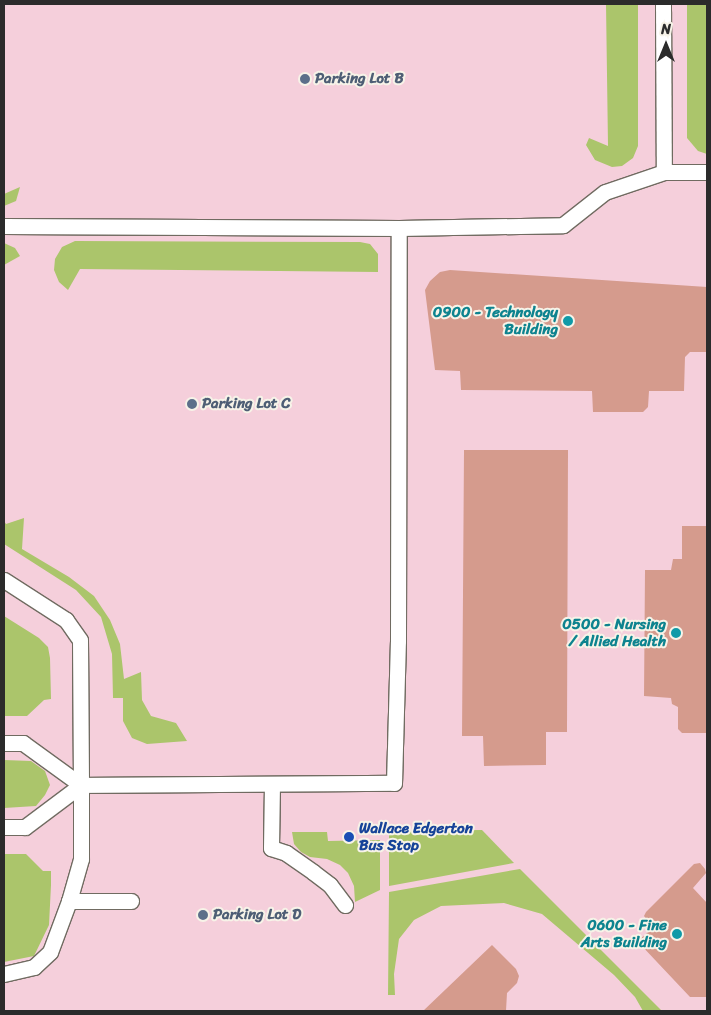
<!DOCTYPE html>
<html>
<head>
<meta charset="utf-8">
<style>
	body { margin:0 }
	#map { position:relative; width:711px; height:1015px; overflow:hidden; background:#f0e2c6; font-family:Sriracha,sans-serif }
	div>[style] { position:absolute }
	.built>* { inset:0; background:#f5cfdb; transform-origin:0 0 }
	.green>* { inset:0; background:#abc56b }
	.building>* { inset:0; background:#d59b8d }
	.roads { filter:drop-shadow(1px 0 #706b61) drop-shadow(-1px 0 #706b61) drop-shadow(0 1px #706b61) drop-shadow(0 -1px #706b61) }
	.service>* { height:15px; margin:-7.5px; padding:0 7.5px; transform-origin:7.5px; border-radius:7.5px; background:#fff }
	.dots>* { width:14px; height:14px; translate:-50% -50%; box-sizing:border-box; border:2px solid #f7f3e8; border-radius:50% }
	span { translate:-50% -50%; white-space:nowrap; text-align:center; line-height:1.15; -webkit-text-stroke:4px #f7f3e8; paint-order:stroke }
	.service-label { font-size:15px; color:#4e5e75; font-weight:700 }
	.left { translate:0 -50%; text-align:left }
	.culture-label { font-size:15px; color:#0d838f; font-weight:700 }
	.right { translate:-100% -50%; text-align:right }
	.transit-label { font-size:15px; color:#164399; font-weight:700 }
	.frame { position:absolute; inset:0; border:5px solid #2b2b2b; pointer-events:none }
	.north { position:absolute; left:641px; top:20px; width:50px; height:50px; -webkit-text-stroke:4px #f7f3e8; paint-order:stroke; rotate:0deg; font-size:14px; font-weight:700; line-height:20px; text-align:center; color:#2b2b2b }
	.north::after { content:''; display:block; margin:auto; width:18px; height:22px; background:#2b2b2b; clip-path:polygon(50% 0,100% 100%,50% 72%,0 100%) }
</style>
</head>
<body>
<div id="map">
	<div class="built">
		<i style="left:4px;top:4px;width:703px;height:1007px"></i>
	</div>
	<div class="green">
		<i style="clip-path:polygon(606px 4px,638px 4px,638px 146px,633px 158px,622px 166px,612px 167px,595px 160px,586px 145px,589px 138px,608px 146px)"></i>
		<i style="clip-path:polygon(687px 4px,707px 4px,707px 154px,698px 151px,687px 138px)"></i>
		<i style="clip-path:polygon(20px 187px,16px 201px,4px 206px,4px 194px)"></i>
		<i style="clip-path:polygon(75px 241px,360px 242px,370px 244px,378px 254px,378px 272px,80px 269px,68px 290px,59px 282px,54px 270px,55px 259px,62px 247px)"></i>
		<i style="clip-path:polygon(4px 243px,15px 248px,20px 256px,4px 265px)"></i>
		<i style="clip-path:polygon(24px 518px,22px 549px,69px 577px,94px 596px,110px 620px,120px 644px,124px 679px,141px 672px,142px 700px,151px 716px,176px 723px,187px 741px,147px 744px,132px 738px,123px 721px,123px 698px,113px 698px,112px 654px,101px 617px,76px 590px,4px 544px,4px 521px,6px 524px)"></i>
		<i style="clip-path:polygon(4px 616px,39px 638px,48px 647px,50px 658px,51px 699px,44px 700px,27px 716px,4px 716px)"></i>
		<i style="clip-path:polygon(4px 760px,31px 761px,45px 771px,50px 785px,45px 795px,36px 806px,4px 808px)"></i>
		<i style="clip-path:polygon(482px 830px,514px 863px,389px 886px,389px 831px)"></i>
		<i style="clip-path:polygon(292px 832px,327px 832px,328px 841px,380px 840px,380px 890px,355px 902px,354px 886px,348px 873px,340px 865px,327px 859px,310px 857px,301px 852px,294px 844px)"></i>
		<i style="clip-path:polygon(4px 854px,26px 854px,43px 871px,51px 871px,51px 885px,49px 925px,34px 956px,4px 962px)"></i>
		<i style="clip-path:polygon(520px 869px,662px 1011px,643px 1011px,635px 997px,614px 975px,542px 914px,504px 903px,441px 906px,414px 920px,399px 939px,394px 974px,395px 995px,388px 995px,389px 892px)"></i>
	</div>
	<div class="building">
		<i style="clip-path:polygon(450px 270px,707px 287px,707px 352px,690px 352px,685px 357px,684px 391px,649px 391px,648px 407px,643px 412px,593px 412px,592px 391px,461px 390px,460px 371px,435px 370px,425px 290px,430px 281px,440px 272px)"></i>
		<i style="clip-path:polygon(464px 450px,568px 450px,567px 732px,546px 732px,546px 765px,484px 766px,483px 736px,462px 736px)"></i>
		<i style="clip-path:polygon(682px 526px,707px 526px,707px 733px,682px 733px,678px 729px,678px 707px,672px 704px,671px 698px,644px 696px,645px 570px,671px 570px,673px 559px,682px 559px)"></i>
		<i style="clip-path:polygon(700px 863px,705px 869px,706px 873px,693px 888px,707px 903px,707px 997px,690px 997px,640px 944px,640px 939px,653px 928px,644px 916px,646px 912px,694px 864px)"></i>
		<i style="clip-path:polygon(492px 945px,516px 969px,519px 976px,517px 983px,507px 993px,506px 1011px,423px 1011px)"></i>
	</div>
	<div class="roads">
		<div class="service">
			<i style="left:663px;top:4px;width:168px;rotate:89.7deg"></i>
			<i style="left:4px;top:226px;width:395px;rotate:0.3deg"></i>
			<i style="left:399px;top:228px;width:164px;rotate:-1deg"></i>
			<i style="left:563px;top:225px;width:53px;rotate:-38.2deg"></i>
			<i style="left:605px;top:192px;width:62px;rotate:-18.7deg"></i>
			<i style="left:664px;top:172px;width:43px"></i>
			<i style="left:4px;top:580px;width:74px;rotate:32.8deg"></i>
			<i style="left:66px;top:620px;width:24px;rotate:55deg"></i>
			<i style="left:80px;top:640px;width:145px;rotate:89.6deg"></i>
			<i style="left:81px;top:785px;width:74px;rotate:90deg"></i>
			<i style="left:81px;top:859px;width:44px;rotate:105.9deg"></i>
			<i style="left:69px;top:901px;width:54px;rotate:110.4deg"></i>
			<i style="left:50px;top:952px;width:22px;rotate:137deg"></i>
			<i style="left:34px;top:967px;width:31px;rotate:167deg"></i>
			<i style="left:4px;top:743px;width:19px"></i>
			<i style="left:23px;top:743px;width:72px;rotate:35.9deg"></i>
			<i style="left:272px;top:784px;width:64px;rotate:90.9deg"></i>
			<i style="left:271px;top:848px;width:16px;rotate:18deg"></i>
			<i style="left:286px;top:853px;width:33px;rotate:35deg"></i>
			<i style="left:313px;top:872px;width:21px;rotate:37deg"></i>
			<i style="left:330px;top:885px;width:25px;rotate:53deg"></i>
			<i style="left:81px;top:785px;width:313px;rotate:-0.4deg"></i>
			<i style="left:394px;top:783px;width:142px;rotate:-88.4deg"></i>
			<i style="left:398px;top:641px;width:413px;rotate:-89.9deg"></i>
			<i style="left:4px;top:827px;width:21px"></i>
			<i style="left:25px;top:827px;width:70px;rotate:-36.9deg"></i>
			<i style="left:69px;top:901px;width:62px"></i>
		</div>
	</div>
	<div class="dots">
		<i style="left:305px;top:79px;background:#5c6f8a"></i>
		<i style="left:568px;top:321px;background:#0f9aa8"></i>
		<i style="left:192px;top:404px;background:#5c6f8a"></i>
		<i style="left:676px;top:633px;background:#0f9aa8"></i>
		<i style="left:349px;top:837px;background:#1a4fb4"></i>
		<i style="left:203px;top:915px;background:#5c6f8a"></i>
		<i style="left:677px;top:934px;background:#0f9aa8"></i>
	</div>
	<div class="service-label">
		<span class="left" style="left:315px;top:79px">Parking Lot B</span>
		<span class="left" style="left:202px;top:404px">Parking Lot C</span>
		<span class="left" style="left:213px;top:915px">Parking Lot D</span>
	</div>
	<div class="culture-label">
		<span class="right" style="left:558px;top:321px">0900 - Technology<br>Building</span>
		<span class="right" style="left:666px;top:633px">0500 - Nursing<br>/ Allied Health</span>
		<span class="right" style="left:667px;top:934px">0600 - Fine<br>Arts Building</span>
	</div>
	<div class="transit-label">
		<span class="left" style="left:359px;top:837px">Wallace Edgerton<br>Bus Stop</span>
	</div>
	<div class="frame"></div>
	<div class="north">N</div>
</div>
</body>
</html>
